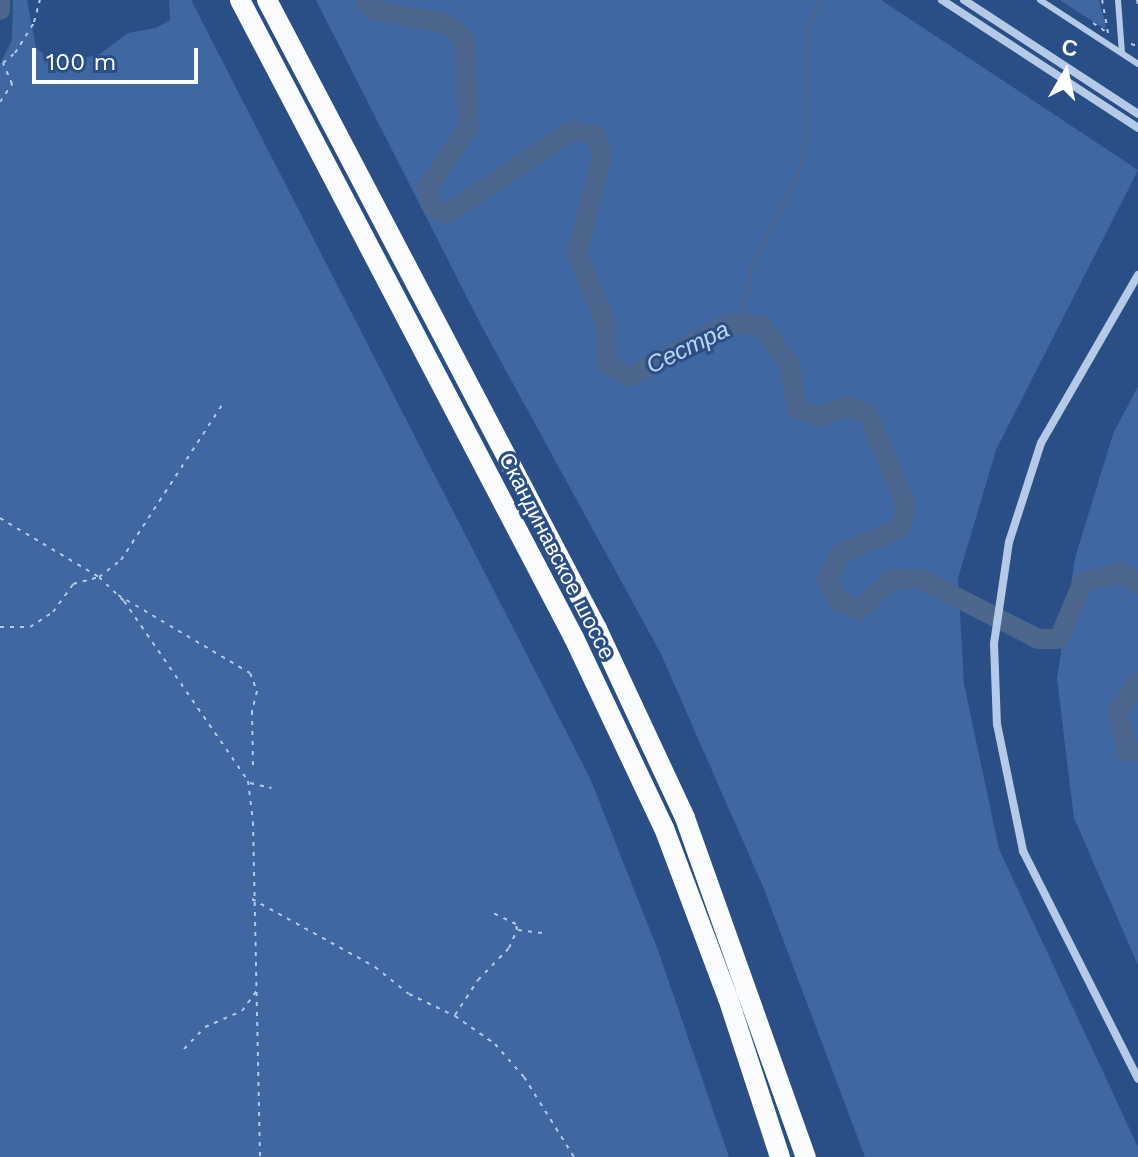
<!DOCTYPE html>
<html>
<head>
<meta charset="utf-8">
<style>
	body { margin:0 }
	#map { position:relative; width:1138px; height:1157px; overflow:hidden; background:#2a4f86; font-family:"Work Sans",sans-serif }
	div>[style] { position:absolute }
	.green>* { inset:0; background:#3f68a2 }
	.stream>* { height:3px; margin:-1.5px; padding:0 1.5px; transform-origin:1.5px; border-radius:1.5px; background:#4c668d }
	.river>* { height:20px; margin:-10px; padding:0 10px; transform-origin:10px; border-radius:10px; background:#4c668d }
	.path>* { height:2px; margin-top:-1px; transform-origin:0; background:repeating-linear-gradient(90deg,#b5cae7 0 4px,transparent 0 10px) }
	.service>* { height:6px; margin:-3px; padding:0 3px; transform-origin:3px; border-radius:3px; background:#b5cae7 }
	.minor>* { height:8px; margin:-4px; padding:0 4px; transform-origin:4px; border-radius:4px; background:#b5cae7 }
	.trunk>* { height:20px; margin:-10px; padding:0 10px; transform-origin:10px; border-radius:10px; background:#fbfcfe }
	span { translate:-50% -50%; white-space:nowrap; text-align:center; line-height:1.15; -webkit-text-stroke:6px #2a4f86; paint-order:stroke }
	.street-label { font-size:22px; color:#fff }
	.water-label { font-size:24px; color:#c1d4ef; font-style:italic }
	.north { position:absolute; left:1026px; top:32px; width:80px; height:80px; -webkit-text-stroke:6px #2a4f86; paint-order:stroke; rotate:9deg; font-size:22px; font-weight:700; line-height:32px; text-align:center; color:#fff }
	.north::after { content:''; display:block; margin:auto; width:28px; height:36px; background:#fff; clip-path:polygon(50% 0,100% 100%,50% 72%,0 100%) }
	.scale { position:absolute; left:32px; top:48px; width:166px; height:36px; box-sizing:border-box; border:4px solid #fff; border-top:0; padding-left:10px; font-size:24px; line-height:28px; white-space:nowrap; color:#fff; -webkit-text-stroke:6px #2a4f86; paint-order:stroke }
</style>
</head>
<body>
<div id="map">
	<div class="green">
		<i style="clip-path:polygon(13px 0,27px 0,36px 48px,50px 59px,68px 62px,100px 54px,128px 33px,156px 28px,170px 20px,169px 0,191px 0,590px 778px,659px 953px,729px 1157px,0 1157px,0 64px,12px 40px)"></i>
		<i style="clip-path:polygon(316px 0,881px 0,1138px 170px,996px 450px,958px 578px,964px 684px,999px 849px,1138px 1147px,1138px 1157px,865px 1157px,764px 889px,661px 654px,481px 325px)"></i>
		<i style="clip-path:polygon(1060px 0,1099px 0,1106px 27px,1103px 28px)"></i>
		<i style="clip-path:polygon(1138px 386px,1138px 965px,1074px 818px,1057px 679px,1075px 558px,1113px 434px)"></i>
	</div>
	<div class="stream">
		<i style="left:740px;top:324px;width:61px;rotate:-78.7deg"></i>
		<i style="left:752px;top:264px;width:96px;rotate:-62.6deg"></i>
		<i style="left:796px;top:179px;width:33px;rotate:-74deg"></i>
		<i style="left:805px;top:147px;width:114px;rotate:-89.5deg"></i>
		<i style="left:806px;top:33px;width:36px;rotate:-67deg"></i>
	</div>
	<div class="river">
		<i style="left:366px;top:0;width:13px;rotate:51deg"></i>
		<i style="left:374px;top:10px;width:75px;rotate:10.7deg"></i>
		<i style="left:448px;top:24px;width:21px;rotate:41deg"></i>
		<i style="left:464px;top:38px;width:89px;rotate:86.8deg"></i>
		<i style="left:469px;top:127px;width:74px;rotate:124.5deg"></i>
		<i style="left:427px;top:188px;width:17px;rotate:77deg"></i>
		<i style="left:431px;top:205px;width:18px;rotate:34deg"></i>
		<i style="left:446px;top:215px;width:153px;rotate:-33.8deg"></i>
		<i style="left:573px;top:130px;width:24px;rotate:15deg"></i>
		<i style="left:596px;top:136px;width:22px;rotate:74deg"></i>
		<i style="left:602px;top:157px;width:99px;rotate:104.6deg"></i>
		<i style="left:577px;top:253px;width:74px;rotate:67.6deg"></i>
		<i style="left:605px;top:321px;width:44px;rotate:86.1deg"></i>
		<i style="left:608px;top:365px;width:25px;rotate:29deg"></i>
		<i style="left:630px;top:377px;width:113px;rotate:-28.6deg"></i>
		<i style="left:729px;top:323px;width:32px;rotate:4deg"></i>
		<i style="left:761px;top:325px;width:49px;rotate:53.4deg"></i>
		<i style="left:790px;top:364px;width:46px;rotate:81.2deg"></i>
		<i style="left:797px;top:409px;width:23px;rotate:18deg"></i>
		<i style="left:819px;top:416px;width:31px;rotate:-17deg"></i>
		<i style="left:849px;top:407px;width:20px;rotate:20deg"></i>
		<i style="left:868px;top:414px;width:98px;rotate:67.1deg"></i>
		<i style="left:906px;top:504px;width:25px;rotate:102deg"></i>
		<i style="left:901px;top:528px;width:66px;rotate:156.9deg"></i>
		<i style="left:840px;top:554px;width:28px;rotate:117deg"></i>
		<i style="left:827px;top:579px;width:25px;rotate:61deg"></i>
		<i style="left:839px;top:601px;width:22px;rotate:24deg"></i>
		<i style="left:859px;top:610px;width:45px;rotate:-43.2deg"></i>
		<i style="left:892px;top:579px;width:29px"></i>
		<i style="left:921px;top:579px;width:131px;rotate:27.1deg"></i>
		<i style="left:1038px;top:639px;width:21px"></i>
		<i style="left:1059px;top:639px;width:62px;rotate:-67.2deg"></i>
		<i style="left:1083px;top:582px;width:40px;rotate:-14.4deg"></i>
		<i style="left:1122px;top:572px;width:21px;rotate:39deg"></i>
		<i style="left:0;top:2px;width:8px;rotate:90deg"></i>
		<i style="left:1138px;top:682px;width:36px;rotate:124deg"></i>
		<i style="left:1118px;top:712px;width:40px;rotate:77deg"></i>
		<i style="left:1127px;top:751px;width:11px"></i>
	</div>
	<div class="path">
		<i style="left:1137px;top:0;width:5px;rotate:79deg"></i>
		<i style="left:1093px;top:23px;width:18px;rotate:34deg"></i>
		<i style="left:1108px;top:33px;width:34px;rotate:-100deg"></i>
		<i style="left:1131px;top:44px;width:7px;rotate:16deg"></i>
		<i style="left:0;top:102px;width:22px;rotate:-56deg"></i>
		<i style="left:12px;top:84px;width:23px;rotate:-113deg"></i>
		<i style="left:3px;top:63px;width:16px;rotate:-40deg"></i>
		<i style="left:15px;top:53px;width:36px;rotate:-58deg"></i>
		<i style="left:34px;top:22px;width:23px;rotate:-75deg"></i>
		<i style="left:0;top:518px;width:115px;rotate:30.8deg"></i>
		<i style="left:99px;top:577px;width:35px;rotate:44deg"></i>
		<i style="left:124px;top:601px;width:219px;rotate:55.4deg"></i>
		<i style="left:248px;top:781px;width:41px;rotate:83deg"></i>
		<i style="left:253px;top:822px;width:335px;rotate:88.8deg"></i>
		<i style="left:118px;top:595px;width:153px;rotate:30.6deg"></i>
		<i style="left:250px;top:673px;width:19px;rotate:69deg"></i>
		<i style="left:257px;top:691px;width:21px;rotate:104deg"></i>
		<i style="left:252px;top:711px;width:55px;rotate:89deg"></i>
		<i style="left:0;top:627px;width:30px"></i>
		<i style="left:30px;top:627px;width:27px;rotate:-33deg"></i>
		<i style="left:53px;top:612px;width:34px;rotate:-54deg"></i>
		<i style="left:73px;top:584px;width:27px;rotate:-15deg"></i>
		<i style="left:99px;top:577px;width:28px;rotate:-38deg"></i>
		<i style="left:121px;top:560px;width:185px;rotate:-56.9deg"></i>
		<i style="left:250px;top:783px;width:22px;rotate:13deg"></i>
		<i style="left:252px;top:899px;width:141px;rotate:28.9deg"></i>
		<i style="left:375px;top:967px;width:43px;rotate:38.5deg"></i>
		<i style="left:409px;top:994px;width:51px;rotate:25.6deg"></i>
		<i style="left:455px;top:1016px;width:49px;rotate:35deg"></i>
		<i style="left:495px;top:1044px;width:44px;rotate:48.7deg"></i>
		<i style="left:524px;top:1077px;width:94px;rotate:58deg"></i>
		<i style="left:518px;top:930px;width:24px;rotate:7deg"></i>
		<i style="left:455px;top:1015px;width:42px;rotate:-56.7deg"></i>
		<i style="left:478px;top:980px;width:45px;rotate:-45.9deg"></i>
		<i style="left:509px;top:948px;width:20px;rotate:-66deg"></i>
		<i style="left:517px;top:930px;width:6px;rotate:-99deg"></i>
		<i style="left:516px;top:924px;width:25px;rotate:-154deg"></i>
		<i style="left:184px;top:1049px;width:30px;rotate:-46deg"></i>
		<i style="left:205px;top:1027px;width:40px;rotate:-23.4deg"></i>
		<i style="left:242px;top:1011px;width:26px;rotate:-54deg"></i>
	</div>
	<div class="service">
		<i style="left:1040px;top:0;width:117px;rotate:33.1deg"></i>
		<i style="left:1118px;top:0;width:53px;rotate:85.7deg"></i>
	</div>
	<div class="minor">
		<i style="left:942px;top:0;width:234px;rotate:33.1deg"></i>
		<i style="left:964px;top:0;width:208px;rotate:33.2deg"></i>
		<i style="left:1138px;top:275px;width:194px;rotate:120deg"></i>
		<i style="left:1041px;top:443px;width:104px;rotate:107.9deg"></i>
		<i style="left:1009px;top:542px;width:103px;rotate:98.4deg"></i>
		<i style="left:994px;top:644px;width:80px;rotate:87.9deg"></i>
		<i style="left:997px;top:724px;width:130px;rotate:78.4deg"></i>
		<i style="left:1023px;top:851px;width:255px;rotate:63.2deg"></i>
	</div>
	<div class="trunk">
		<i style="left:240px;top:0;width:720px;rotate:62.37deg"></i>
		<i style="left:574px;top:638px;width:210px;rotate:64.7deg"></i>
		<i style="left:664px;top:828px;width:182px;rotate:69.4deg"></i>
		<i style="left:728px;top:998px;width:167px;rotate:71.9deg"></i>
		<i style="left:267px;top:0;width:710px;rotate:62.32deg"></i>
		<i style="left:597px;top:629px;width:208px;rotate:65deg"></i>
		<i style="left:685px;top:818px;width:360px;rotate:70.4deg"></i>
	</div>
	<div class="street-label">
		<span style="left:557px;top:556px;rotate:63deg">Скандинавское шоссе</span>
	</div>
	<div class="water-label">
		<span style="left:688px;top:348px;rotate:-26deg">Сестра</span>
	</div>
	<div class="north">С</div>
	<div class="scale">100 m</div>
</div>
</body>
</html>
